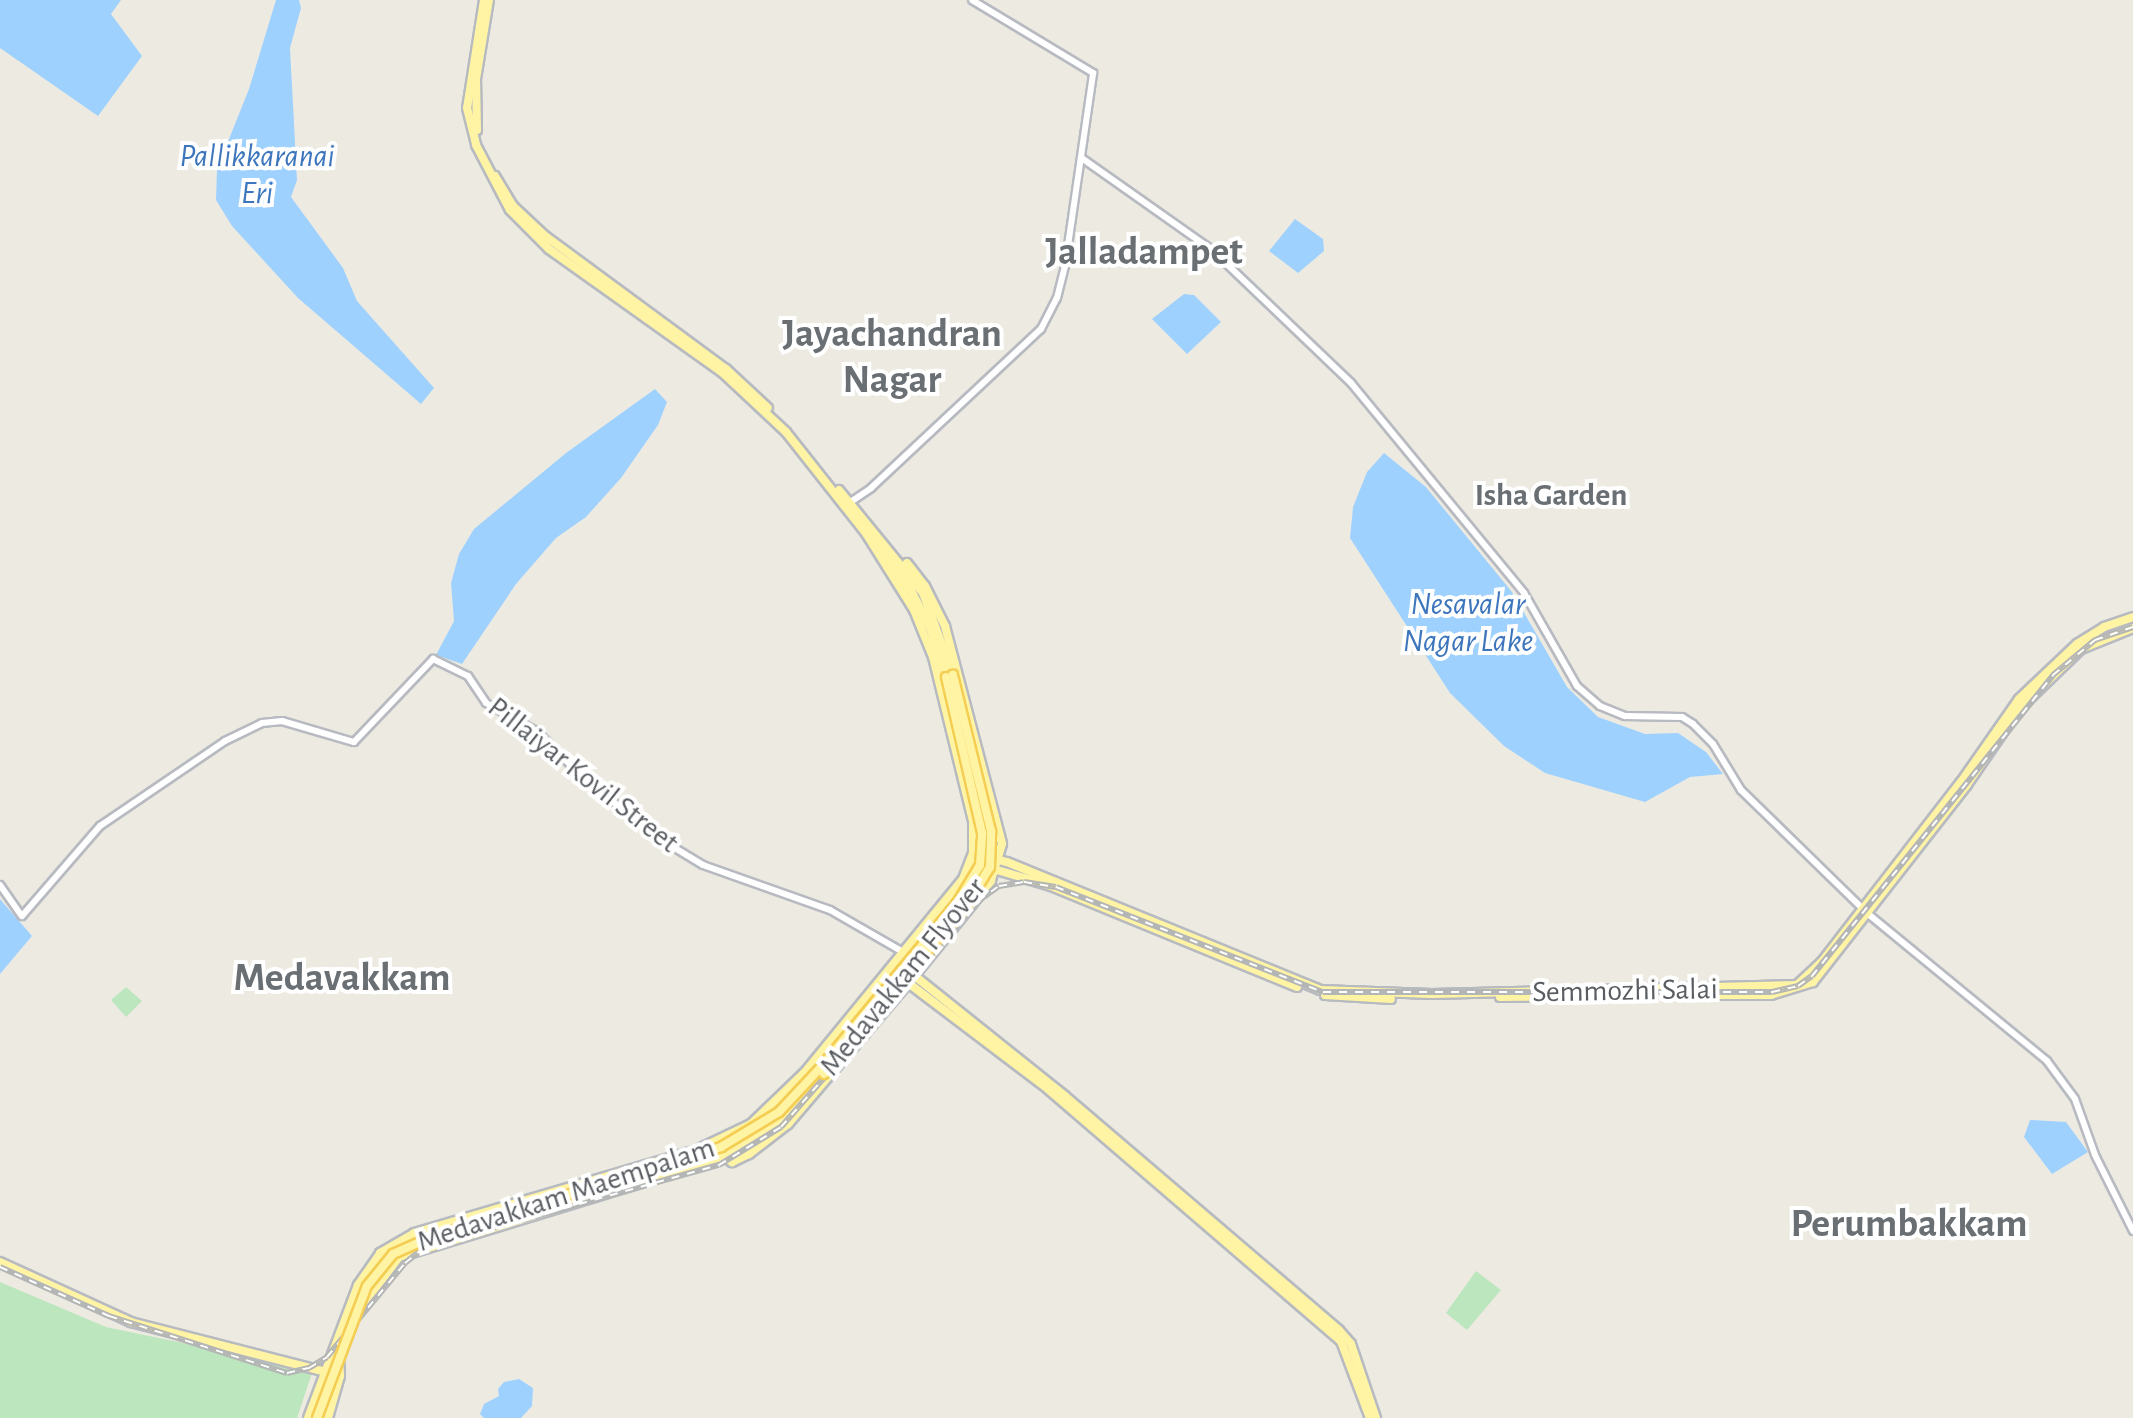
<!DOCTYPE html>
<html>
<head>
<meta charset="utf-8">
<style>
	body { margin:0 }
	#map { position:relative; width:2133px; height:1418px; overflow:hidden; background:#edebe1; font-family:"Alegreya Sans",sans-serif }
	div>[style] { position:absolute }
	.green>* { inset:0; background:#bce6be }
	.water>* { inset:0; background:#9fd1ff }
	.roads { filter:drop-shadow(2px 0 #b7bac0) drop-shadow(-2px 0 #b7bac0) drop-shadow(0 2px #b7bac0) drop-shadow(0 -2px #b7bac0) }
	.secondary>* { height:6px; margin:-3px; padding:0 3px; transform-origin:3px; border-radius:3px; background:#fff }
	.primary>* { height:8px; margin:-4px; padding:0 4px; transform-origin:4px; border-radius:4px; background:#fff4a4 }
	.rail>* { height:6px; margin-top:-3px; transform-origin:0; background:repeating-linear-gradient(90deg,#fff 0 8px,#b4b5b5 0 16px); box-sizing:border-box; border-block:2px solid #b4b5b5 }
	.bridges { filter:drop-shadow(2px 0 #f4cd53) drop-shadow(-2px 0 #f4cd53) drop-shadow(0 2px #f4cd53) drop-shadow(0 -2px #f4cd53) }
	.primary-bridge>* { height:8px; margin:-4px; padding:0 4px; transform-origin:4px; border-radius:4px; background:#fff4a4 }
	span { translate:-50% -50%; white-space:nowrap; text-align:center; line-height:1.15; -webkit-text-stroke:8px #fff; paint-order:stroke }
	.street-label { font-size:30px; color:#595d62 }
	.water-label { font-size:32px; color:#3d76bc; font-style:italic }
	.neighbourhood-label { font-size:32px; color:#6a6f74; font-weight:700 }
	.district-label { font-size:40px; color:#6a6f74; font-weight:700 }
</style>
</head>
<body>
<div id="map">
	<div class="green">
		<i style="clip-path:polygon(126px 987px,142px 1001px,126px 1017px,111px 1000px)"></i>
		<i style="clip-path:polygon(1476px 1271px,1501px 1290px,1467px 1330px,1446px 1313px)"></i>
		<i style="clip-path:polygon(0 1282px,106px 1327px,313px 1370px,297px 1418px,0 1418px)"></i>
	</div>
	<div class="water">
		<i style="clip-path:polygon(0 0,121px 0,111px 14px,142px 56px,98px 116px,0 48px)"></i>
		<i style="clip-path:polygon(276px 0,299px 0,301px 8px,290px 48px,297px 180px,291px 197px,343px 268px,357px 301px,434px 388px,421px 404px,298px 298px,232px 226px,216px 200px,217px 169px,249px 89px)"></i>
		<i style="clip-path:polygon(1295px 219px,1323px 239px,1324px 251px,1298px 273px,1269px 251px)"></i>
		<i style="clip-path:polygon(1184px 294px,1194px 295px,1221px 322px,1187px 354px,1152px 319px)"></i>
		<i style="clip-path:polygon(655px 389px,667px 402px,658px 425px,621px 478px,586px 517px,556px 538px,516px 584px,462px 664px,436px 655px,454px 621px,451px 583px,459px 554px,474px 529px,566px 453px)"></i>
		<i style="clip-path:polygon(1384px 453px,1426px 487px,1512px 592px,1567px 687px,1598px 717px,1645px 734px,1678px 733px,1706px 752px,1723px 774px,1690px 777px,1645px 802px,1545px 773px,1504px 746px,1450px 693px,1350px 538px,1353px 507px,1367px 472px)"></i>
		<i style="clip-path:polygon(0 899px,32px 936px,0 974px)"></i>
		<i style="clip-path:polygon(2030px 1120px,2066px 1122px,2088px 1152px,2052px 1174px,2024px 1137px)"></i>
		<i style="clip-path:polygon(519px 1379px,533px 1388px,532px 1406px,521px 1418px,484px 1418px,480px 1414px,484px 1404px,499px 1396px,498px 1389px,504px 1382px)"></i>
	</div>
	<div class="roads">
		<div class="secondary">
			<i style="left:1083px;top:159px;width:158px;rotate:35.2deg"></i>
			<i style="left:1212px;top:250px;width:192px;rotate:43.7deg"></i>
			<i style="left:1351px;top:383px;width:272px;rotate:50.5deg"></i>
			<i style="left:1524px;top:593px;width:107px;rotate:60.3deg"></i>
			<i style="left:1577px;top:686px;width:30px;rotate:41deg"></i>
			<i style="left:1600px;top:706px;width:27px;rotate:22deg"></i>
			<i style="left:1625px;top:716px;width:57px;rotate:1deg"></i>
			<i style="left:1682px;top:717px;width:13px;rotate:32deg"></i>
			<i style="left:1693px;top:724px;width:28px;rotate:45deg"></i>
			<i style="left:1713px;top:744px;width:54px;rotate:58.7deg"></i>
			<i style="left:1741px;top:790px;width:176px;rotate:44.3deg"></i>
			<i style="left:1867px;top:913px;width:233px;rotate:39.4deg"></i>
			<i style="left:2047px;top:1061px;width:47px;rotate:53.6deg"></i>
			<i style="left:2075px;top:1099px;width:59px;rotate:70.3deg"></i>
			<i style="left:2095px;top:1155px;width:85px;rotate:63.4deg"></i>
			<i style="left:849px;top:503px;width:27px;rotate:-34deg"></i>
			<i style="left:871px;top:488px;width:233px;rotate:-43.1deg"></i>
			<i style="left:1041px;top:329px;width:35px;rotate:-63deg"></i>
			<i style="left:1057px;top:298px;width:33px;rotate:-76deg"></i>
			<i style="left:1065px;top:266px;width:195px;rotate:-81.7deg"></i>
			<i style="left:1093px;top:73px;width:141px;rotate:-148.9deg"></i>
			<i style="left:0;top:885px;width:38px;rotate:55deg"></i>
			<i style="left:22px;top:916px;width:119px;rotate:-49.1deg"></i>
			<i style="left:100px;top:826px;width:151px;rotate:-34.2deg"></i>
			<i style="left:225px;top:741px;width:41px;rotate:-25.9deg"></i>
			<i style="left:262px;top:723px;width:20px;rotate:-6deg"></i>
			<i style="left:282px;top:721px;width:75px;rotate:16.3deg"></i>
			<i style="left:354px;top:742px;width:115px;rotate:-46.4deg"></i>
			<i style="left:433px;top:659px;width:39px;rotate:26deg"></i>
			<i style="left:468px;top:676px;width:32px;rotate:56deg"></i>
			<i style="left:486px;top:703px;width:57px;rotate:29.2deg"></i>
			<i style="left:536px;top:731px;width:69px;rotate:44.4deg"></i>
			<i style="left:585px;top:779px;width:96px;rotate:38.7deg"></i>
			<i style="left:660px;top:839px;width:50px;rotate:31.2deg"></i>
			<i style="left:703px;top:865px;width:135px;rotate:19.5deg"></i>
			<i style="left:830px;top:910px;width:84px;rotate:29.9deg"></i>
		</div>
		<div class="primary">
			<i style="left:484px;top:0;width:109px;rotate:98.9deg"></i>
			<i style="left:467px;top:108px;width:38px;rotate:76deg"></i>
			<i style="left:476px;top:145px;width:73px;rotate:62.4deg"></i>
			<i style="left:510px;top:210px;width:55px;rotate:45deg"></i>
			<i style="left:549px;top:249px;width:214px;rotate:35.5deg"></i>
			<i style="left:723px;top:373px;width:86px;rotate:43.1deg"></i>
			<i style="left:786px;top:432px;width:201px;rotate:51.7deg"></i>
			<i style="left:911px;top:590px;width:45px;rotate:63.4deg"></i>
			<i style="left:931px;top:630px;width:49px;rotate:72.3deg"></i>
			<i style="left:477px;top:130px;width:51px;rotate:-91.1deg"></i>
			<i style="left:476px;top:79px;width:80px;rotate:-80.7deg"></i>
			<i style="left:495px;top:176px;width:35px;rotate:59deg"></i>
			<i style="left:513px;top:206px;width:42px;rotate:43.1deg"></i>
			<i style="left:544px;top:235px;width:226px;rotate:36.4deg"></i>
			<i style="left:726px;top:369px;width:57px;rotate:42.9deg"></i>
			<i style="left:839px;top:490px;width:133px;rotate:50.8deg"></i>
			<i style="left:923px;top:593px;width:87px;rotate:69.9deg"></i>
			<i style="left:907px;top:563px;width:29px;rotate:52deg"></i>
			<i style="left:925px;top:586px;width:45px;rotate:63.4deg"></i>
			<i style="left:945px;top:626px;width:225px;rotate:75.3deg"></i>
			<i style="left:1002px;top:844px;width:39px;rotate:107deg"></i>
			<i style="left:991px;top:881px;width:121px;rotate:129deg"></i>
			<i style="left:973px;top:853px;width:35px;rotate:15deg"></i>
			<i style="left:1007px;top:862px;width:338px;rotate:22.2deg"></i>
			<i style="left:1320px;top:990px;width:112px;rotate:2deg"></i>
			<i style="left:1432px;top:994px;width:365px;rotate:-1.4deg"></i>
			<i style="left:1797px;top:985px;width:33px;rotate:-43deg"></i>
			<i style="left:1821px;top:963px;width:229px;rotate:-52.3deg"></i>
			<i style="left:1961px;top:782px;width:101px;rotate:-55.1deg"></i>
			<i style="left:2019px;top:699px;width:80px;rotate:-43.5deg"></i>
			<i style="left:2077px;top:644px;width:32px;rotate:-32deg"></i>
			<i style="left:2104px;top:627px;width:31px;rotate:-19deg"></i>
			<i style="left:970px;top:862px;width:84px;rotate:16.5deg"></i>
			<i style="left:1051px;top:886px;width:266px;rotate:22.3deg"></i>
			<i style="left:906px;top:969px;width:203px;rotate:38.6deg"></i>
			<i style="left:1065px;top:1096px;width:360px;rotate:40.5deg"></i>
			<i style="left:1339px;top:1330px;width:18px;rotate:49deg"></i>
			<i style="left:1351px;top:1344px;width:78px;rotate:71.3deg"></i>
			<i style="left:899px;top:976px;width:188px;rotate:37.2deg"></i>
			<i style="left:1049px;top:1090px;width:385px;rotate:40.7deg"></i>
			<i style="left:1341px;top:1341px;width:82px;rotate:69.4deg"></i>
			<i style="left:1325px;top:995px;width:66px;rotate:3.5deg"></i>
			<i style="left:1680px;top:995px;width:91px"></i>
			<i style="left:1771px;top:995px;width:44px;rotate:-17.2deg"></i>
			<i style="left:1813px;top:982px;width:249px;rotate:-52deg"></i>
			<i style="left:1966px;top:786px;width:93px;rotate:-55.5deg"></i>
			<i style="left:2019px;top:709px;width:86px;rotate:-44.1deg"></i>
			<i style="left:2081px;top:649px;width:56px;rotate:-22deg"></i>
			<i style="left:1500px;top:997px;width:86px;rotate:-0.7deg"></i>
			<i style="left:723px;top:1156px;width:11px;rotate:34deg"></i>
			<i style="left:732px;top:1162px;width:19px;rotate:-25deg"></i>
			<i style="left:749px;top:1154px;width:49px;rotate:-37.6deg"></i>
			<i style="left:788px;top:1124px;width:185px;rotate:-49.6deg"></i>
			<i style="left:0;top:1262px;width:144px;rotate:24.6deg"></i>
			<i style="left:131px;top:1322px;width:201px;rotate:14.4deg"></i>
			<i style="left:359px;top:1310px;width:66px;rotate:-53deg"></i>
			<i style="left:399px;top:1257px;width:332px;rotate:-17deg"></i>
			<i style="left:716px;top:1160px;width:84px;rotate:-32.4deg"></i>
			<i style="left:787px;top:1115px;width:55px;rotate:-47.9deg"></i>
			<i style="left:308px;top:1418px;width:142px;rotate:-69.4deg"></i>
			<i style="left:358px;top:1285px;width:39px;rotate:-55deg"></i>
			<i style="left:380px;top:1253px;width:39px;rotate:-30deg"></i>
			<i style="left:414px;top:1233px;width:294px;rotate:-16.4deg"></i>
			<i style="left:696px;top:1150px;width:61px;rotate:-25.3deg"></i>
			<i style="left:751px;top:1124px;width:75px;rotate:-43.9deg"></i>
			<i style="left:805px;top:1072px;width:249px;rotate:-50.7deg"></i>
			<i style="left:963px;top:879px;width:28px;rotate:-69deg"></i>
			<i style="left:973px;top:853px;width:32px;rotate:-90deg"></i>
			<i style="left:973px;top:821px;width:169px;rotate:-103.7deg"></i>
			<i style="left:933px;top:657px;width:51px;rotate:-112deg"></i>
			<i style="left:914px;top:610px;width:89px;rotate:-122.1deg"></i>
			<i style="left:328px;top:1418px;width:44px;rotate:-74.1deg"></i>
			<i style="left:340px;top:1376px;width:17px;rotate:-93deg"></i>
		</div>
	</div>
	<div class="rail">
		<i style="left:0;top:1267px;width:120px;rotate:24.2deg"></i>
		<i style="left:109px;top:1316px;width:187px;rotate:17.8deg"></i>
		<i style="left:287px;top:1373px;width:23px;rotate:-13deg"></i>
		<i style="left:309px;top:1368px;width:21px;rotate:-31deg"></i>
		<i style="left:327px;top:1357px;width:122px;rotate:-50.3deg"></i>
		<i style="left:405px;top:1263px;width:26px;rotate:-39deg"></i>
		<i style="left:425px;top:1247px;width:305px;rotate:-15.6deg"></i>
		<i style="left:719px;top:1165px;width:73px;rotate:-31.5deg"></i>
		<i style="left:781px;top:1127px;width:300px;rotate:-48.9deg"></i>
		<i style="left:978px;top:901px;width:26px;rotate:-36deg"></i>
		<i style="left:999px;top:886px;width:25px;rotate:-9deg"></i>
		<i style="left:1024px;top:882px;width:32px;rotate:9deg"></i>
		<i style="left:1056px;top:887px;width:287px;rotate:21.5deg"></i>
		<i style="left:1323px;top:992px;width:449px"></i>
		<i style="left:1772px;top:992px;width:27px;rotate:-13deg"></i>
		<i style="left:1798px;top:986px;width:17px;rotate:-36deg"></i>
		<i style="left:1812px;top:976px;width:386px;rotate:-51.3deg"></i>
		<i style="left:2053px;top:675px;width:55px;rotate:-39.8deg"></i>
		<i style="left:2095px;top:640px;width:40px;rotate:-18.9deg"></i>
	</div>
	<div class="bridges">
		<div class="primary-bridge">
			<i style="left:824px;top:1074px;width:227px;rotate:-50deg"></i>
			<i style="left:970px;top:900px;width:39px;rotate:-59deg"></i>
			<i style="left:990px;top:867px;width:36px;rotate:-88deg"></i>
			<i style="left:991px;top:831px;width:161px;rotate:-103.7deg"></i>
			<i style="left:317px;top:1418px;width:141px;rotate:-69.3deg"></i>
			<i style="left:367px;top:1286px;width:41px;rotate:-50.9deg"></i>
			<i style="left:393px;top:1254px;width:39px;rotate:-24deg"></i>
			<i style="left:429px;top:1238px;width:306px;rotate:-17.3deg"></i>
			<i style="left:721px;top:1147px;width:68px;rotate:-31.1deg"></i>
			<i style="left:779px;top:1112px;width:62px;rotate:-47deg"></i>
			<i style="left:821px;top:1067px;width:213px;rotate:-50.3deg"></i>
			<i style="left:957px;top:903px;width:44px;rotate:-58.8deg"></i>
			<i style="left:980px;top:865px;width:32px;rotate:-86deg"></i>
			<i style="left:982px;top:833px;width:160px;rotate:-103deg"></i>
		</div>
	</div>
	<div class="street-label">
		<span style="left:583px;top:775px;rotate:38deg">Pillaiyar Kovil Street</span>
		<span style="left:903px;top:977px;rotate:-51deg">Medavakkam Flyover</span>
		<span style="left:1625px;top:991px;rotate:-1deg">Semmozhi Salai</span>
		<span style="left:566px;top:1195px;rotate:-18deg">Medavakkam Maempalam</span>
	</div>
	<div class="water-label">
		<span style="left:257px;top:175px">Pallikkaranai<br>Eri</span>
		<span style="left:1468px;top:623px">Nesavalar<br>Nagar Lake</span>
	</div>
	<div class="neighbourhood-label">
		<span style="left:1551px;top:495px">Isha Garden</span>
	</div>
	<div class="district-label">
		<span style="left:1144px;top:252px">Jalladampet</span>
		<span style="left:892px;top:357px">Jayachandran<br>Nagar</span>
		<span style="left:342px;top:978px">Medavakkam</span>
		<span style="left:1909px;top:1224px">Perumbakkam</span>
	</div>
</div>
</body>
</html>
